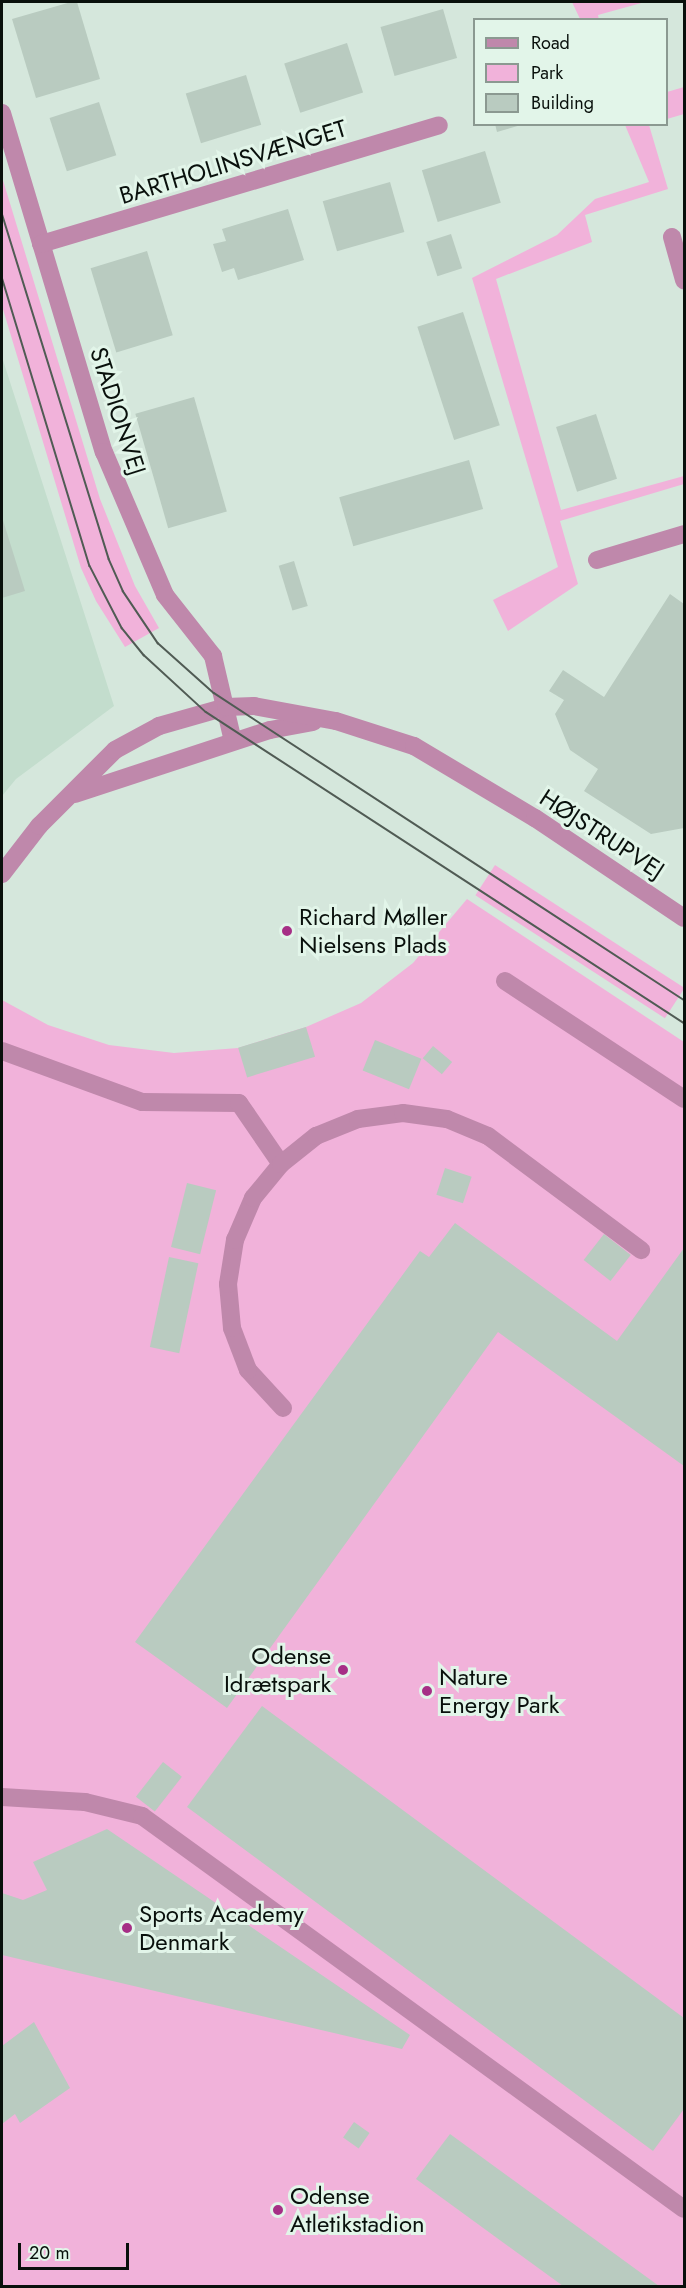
<!DOCTYPE html>
<html>
<head>
<meta charset="utf-8">
<style>
	body { margin:0 }
	#map { position:relative; width:686px; height:2288px; overflow:hidden; background:#d5e7dc; font-family:Jost,sans-serif }
	div>[style] { position:absolute }
	.built>* { inset:0; background:#c3ddcd }
	.green>* { inset:0; background:#f1b2da; transform-origin:0 0 }
	.building>* { inset:0; background:#b9cbc0; transform-origin:0 0 }
	.minor>* { height:18px; margin:-9px; padding:0 9px; transform-origin:9px; border-radius:9px; background:#bf88ab }
	.tram>* { height:1.5px; margin:-0.75px; padding:0 0.75px; transform-origin:0.75px; border-radius:0.75px; background:#505b54 }
	.dots>* { width:16px; height:16px; translate:-50% -50%; box-sizing:border-box; border:3px solid #e2f5e9; border-radius:50% }
	span { translate:-50% -50%; white-space:nowrap; text-align:center; line-height:1.15; -webkit-text-stroke:6px #e2f5e9; paint-order:stroke }
	.street-label { font-size:24px; color:#09100c }
	.poi-label { font-size:24px; color:#09100c }
	.left { translate:0 -50%; text-align:left }
	.right { translate:-100% -50%; text-align:right }
	.frame { position:absolute; inset:0; border:3px solid #09100c; pointer-events:none }
	.legend { position:absolute; left:473px; top:18px; width:195px; height:108px; box-sizing:border-box; background:#e2f5e9; border:2px solid #8b9991; margin:0; padding:8px 10px; list-style:none; font-size:18px; color:#09100c }
	.legend li { display:flex; align-items:center; gap:12px; height:30px }
	.legend b { width:30px; border:2px solid #8b9991 }
	.scale { position:absolute; left:18px; top:2243px; width:111px; height:27px; box-sizing:border-box; border:3px solid #09100c; border-top:0; padding-left:8px; font-size:18px; line-height:21px; white-space:nowrap; color:#09100c; -webkit-text-stroke:4px #e2f5e9; paint-order:stroke }
</style>
</head>
<body>
<div id="map">
	<div class="built">
		<i style="clip-path:polygon(2px 357px,114px 706px,16px 779px,2px 796px)"></i>
	</div>
	<div class="green">
		<i style="clip-path:polygon(572px 2px,645px 2px,598px 15px,599px 20px,580px 19px)"></i>
		<i style="clip-path:polygon(684px 87px,684px 114px,667px 119px,667px 92px)"></i>
		<i style="clip-path:polygon(625px 125px,649px 125px,668px 189px,585px 215px,592px 242px,496px 279px,561px 510px,684px 476px,684px 484px,560px 521px,578px 584px,508px 631px,493px 600px,558px 567px,472px 278px,557px 235px,595px 199px,649px 182px)"></i>
		<i style="clip-path:polygon(2px 177px,100px 499px,135px 586px,159px 628px,125px 647px,96px 601px,81px 568px,2px 306px)"></i>
		<i style="left:495px;top:865px;width:226px;height:36px;rotate:33deg"></i>
		<i style="clip-path:polygon(467px 899px,684px 1042px,684px 2286px,2px 2286px,2px 1000px,48px 1025px,109px 1045px,174px 1053px,238px 1048px,306px 1027px,361px 1003px,413px 963px)"></i>
	</div>
	<div class="building">
		<i style="clip-path:polygon(71px 2px,77px 2px,100px 79px,36px 98px,12px 19px)"></i>
		<i style="left:443px;top:9px;width:51px;height:65px;rotate:74deg"></i>
		<i style="left:347px;top:43px;width:52px;height:66px;rotate:72deg"></i>
		<i style="left:246px;top:75px;width:52px;height:63px;rotate:73deg"></i>
		<i style="left:99px;top:102px;width:56px;height:52px;rotate:72deg"></i>
		<i style="clip-path:polygon(495px 124px,521px 124px,521px 125px,497px 132px)"></i>
		<i style="left:485px;top:151px;width:54px;height:66px;rotate:73deg"></i>
		<i style="left:390px;top:182px;width:52px;height:70px;rotate:74deg"></i>
		<i style="clip-path:polygon(288px 209px,304px 260px,238px 280px,234px 268px,222px 272px,213px 244px,226px 241px,222px 229px)"></i>
		<i style="left:451px;top:234px;width:36px;height:26px;rotate:72deg"></i>
		<i style="left:147px;top:251px;width:88px;height:59px;rotate:73deg"></i>
		<i style="left:463px;top:312px;width:119px;height:48px;rotate:72deg"></i>
		<i style="left:194px;top:397px;width:119px;height:61px;rotate:74deg"></i>
		<i style="left:596px;top:414px;width:68px;height:42px;rotate:72deg"></i>
		<i style="left:469px;top:460px;width:51px;height:135px;rotate:74deg"></i>
		<i style="clip-path:polygon(2px 517px,25px 591px,2px 598px)"></i>
		<i style="left:294px;top:561px;width:47px;height:16px;rotate:73deg"></i>
		<i style="clip-path:polygon(670px 594px,684px 604px,684px 828px,651px 834px,584px 791px,598px 769px,570px 750px,555px 714px,564px 700px,549px 691px,563px 670px,604px 697px)"></i>
		<i style="left:306px;top:1027px;width:31px;height:71px;rotate:73deg"></i>
		<i style="left:375px;top:1040px;width:50px;height:33px;rotate:22deg"></i>
		<i style="left:433px;top:1046px;width:25px;height:16px;rotate:40deg"></i>
		<i style="left:445px;top:1168px;width:28px;height:28px;rotate:18deg"></i>
		<i style="left:187px;top:1183px;width:30px;height:66px;rotate:14deg"></i>
		<i style="clip-path:polygon(455px 1223px,617px 1341px,684px 1248px,684px 1466px,498px 1332px,227px 1708px,135px 1642px,420px 1251px,429px 1257px)"></i>
		<i style="left:604px;top:1234px;width:34px;height:33px;rotate:38deg"></i>
		<i style="left:169px;top:1257px;width:30px;height:92px;rotate:12deg"></i>
		<i style="clip-path:polygon(262px 1706px,684px 2018px,684px 2109px,653px 2151px,187px 1807px)"></i>
		<i style="left:163px;top:1762px;width:24px;height:44px;rotate:38deg"></i>
		<i style="clip-path:polygon(107px 1829px,410px 2035px,402px 2049px,2px 1955px,2px 1893px,23px 1900px,47px 1890px,33px 1862px)"></i>
		<i style="clip-path:polygon(34px 2022px,70px 2088px,20px 2123px,15px 2114px,2px 2124px,2px 2046px)"></i>
		<i style="left:354px;top:2122px;width:19px;height:19px;rotate:35deg"></i>
		<i style="clip-path:polygon(450px 2134px,659px 2286px,563px 2286px,416px 2179px)"></i>
	</div>
	<div class="minor">
		<i style="left:2px;top:113px;width:354px;rotate:73.3deg"></i>
		<i style="left:104px;top:452px;width:155px;rotate:66.9deg"></i>
		<i style="left:165px;top:595px;width:78px;rotate:51.8deg"></i>
		<i style="left:213px;top:656px;width:87px;rotate:76.8deg"></i>
		<i style="left:672px;top:237px;width:45px;rotate:74.4deg"></i>
		<i style="left:41px;top:244px;width:415px;rotate:-16.6deg"></i>
		<i style="left:597px;top:560px;width:91px;rotate:-16.6deg"></i>
		<i style="left:75px;top:794px;width:205px;rotate:-18.2deg"></i>
		<i style="left:270px;top:730px;width:44px;rotate:-10.5deg"></i>
		<i style="left:2px;top:874px;width:61px;rotate:-52.4deg"></i>
		<i style="left:39px;top:826px;width:107px;rotate:-45deg"></i>
		<i style="left:115px;top:750px;width:50px;rotate:-28.6deg"></i>
		<i style="left:159px;top:726px;width:70px;rotate:-15.8deg"></i>
		<i style="left:226px;top:707px;width:28px;rotate:-2deg"></i>
		<i style="left:254px;top:706px;width:83px;rotate:10.4deg"></i>
		<i style="left:336px;top:721px;width:82px;rotate:17.8deg"></i>
		<i style="left:414px;top:746px;width:141px;rotate:30.8deg"></i>
		<i style="left:535px;top:818px;width:179px;rotate:33.9deg"></i>
		<i style="left:505px;top:981px;width:214px;rotate:33.4deg"></i>
		<i style="left:2px;top:1051px;width:149px;rotate:20deg"></i>
		<i style="left:142px;top:1102px;width:97px;rotate:0.6deg"></i>
		<i style="left:239px;top:1103px;width:74px;rotate:55.5deg"></i>
		<i style="left:283px;top:1408px;width:52px;rotate:-132.6deg"></i>
		<i style="left:248px;top:1370px;width:45px;rotate:-110.9deg"></i>
		<i style="left:232px;top:1328px;width:44px;rotate:-95.2deg"></i>
		<i style="left:228px;top:1284px;width:45px;rotate:-81deg"></i>
		<i style="left:235px;top:1240px;width:46px;rotate:-66.8deg"></i>
		<i style="left:253px;top:1198px;width:44px;rotate:-50.5deg"></i>
		<i style="left:281px;top:1164px;width:45px;rotate:-38.7deg"></i>
		<i style="left:316px;top:1136px;width:45px;rotate:-22deg"></i>
		<i style="left:358px;top:1119px;width:45px;rotate:-7.6deg"></i>
		<i style="left:403px;top:1113px;width:44px;rotate:7.8deg"></i>
		<i style="left:447px;top:1119px;width:44px;rotate:22.5deg"></i>
		<i style="left:488px;top:1136px;width:191px;rotate:36.7deg"></i>
		<i style="left:2px;top:1797px;width:83px;rotate:3.4deg"></i>
		<i style="left:85px;top:1802px;width:59px;rotate:13.8deg"></i>
		<i style="left:142px;top:1816px;width:669px;rotate:35.95deg"></i>
	</div>
	<div class="tram">
		<i style="left:2px;top:213px;width:362px;rotate:72.8deg"></i>
		<i style="left:109px;top:559px;width:35px;rotate:66deg"></i>
		<i style="left:123px;top:591px;width:63px;rotate:56.1deg"></i>
		<i style="left:158px;top:643px;width:75px;rotate:41.8deg"></i>
		<i style="left:214px;top:693px;width:561px;rotate:33.15deg"></i>
		<i style="left:2px;top:277px;width:302px;rotate:73.1deg"></i>
		<i style="left:90px;top:566px;width:70px;rotate:62.7deg"></i>
		<i style="left:122px;top:628px;width:35px;rotate:51deg"></i>
		<i style="left:144px;top:655px;width:84px;rotate:42.6deg"></i>
		<i style="left:206px;top:712px;width:570px;rotate:33.05deg"></i>
	</div>
	<div class="dots">
		<i style="left:287px;top:931px;background:#a62f86"></i>
		<i style="left:343px;top:1670px;background:#a62f86"></i>
		<i style="left:427px;top:1691px;background:#a62f86"></i>
		<i style="left:127px;top:1928px;background:#a62f86"></i>
		<i style="left:278px;top:2210px;background:#a62f86"></i>
	</div>
	<div class="street-label">
		<span style="left:233px;top:162px;rotate:-17deg">BARTHOLINSVÆNGET</span>
		<span style="left:118px;top:411px;rotate:72deg">STADIONVEJ</span>
		<span style="left:602px;top:834px;rotate:33deg">HØJSTRUPVEJ</span>
	</div>
	<div class="poi-label">
		<span class="left" style="left:299px;top:931px">Richard Møller<br>Nielsens Plads</span>
		<span class="right" style="left:331px;top:1670px">Odense<br>Idrætspark</span>
		<span class="left" style="left:439px;top:1691px">Nature<br>Energy Park</span>
		<span class="left" style="left:139px;top:1928px">Sports Academy<br>Denmark</span>
		<span class="left" style="left:290px;top:2210px">Odense<br>Atletikstadion</span>
	</div>
	<div class="frame"></div>
	<ul class="legend">
	<li><b style="height:8px;background:#bf88ab"></b>Road</li>
	<li><b style="height:16px;background:#f1b2da"></b>Park</li>
	<li><b style="height:16px;background:#b9cbc0"></b>Building</li>
	</ul>
	<div class="scale">20 m</div>
</div>
</body>
</html>
